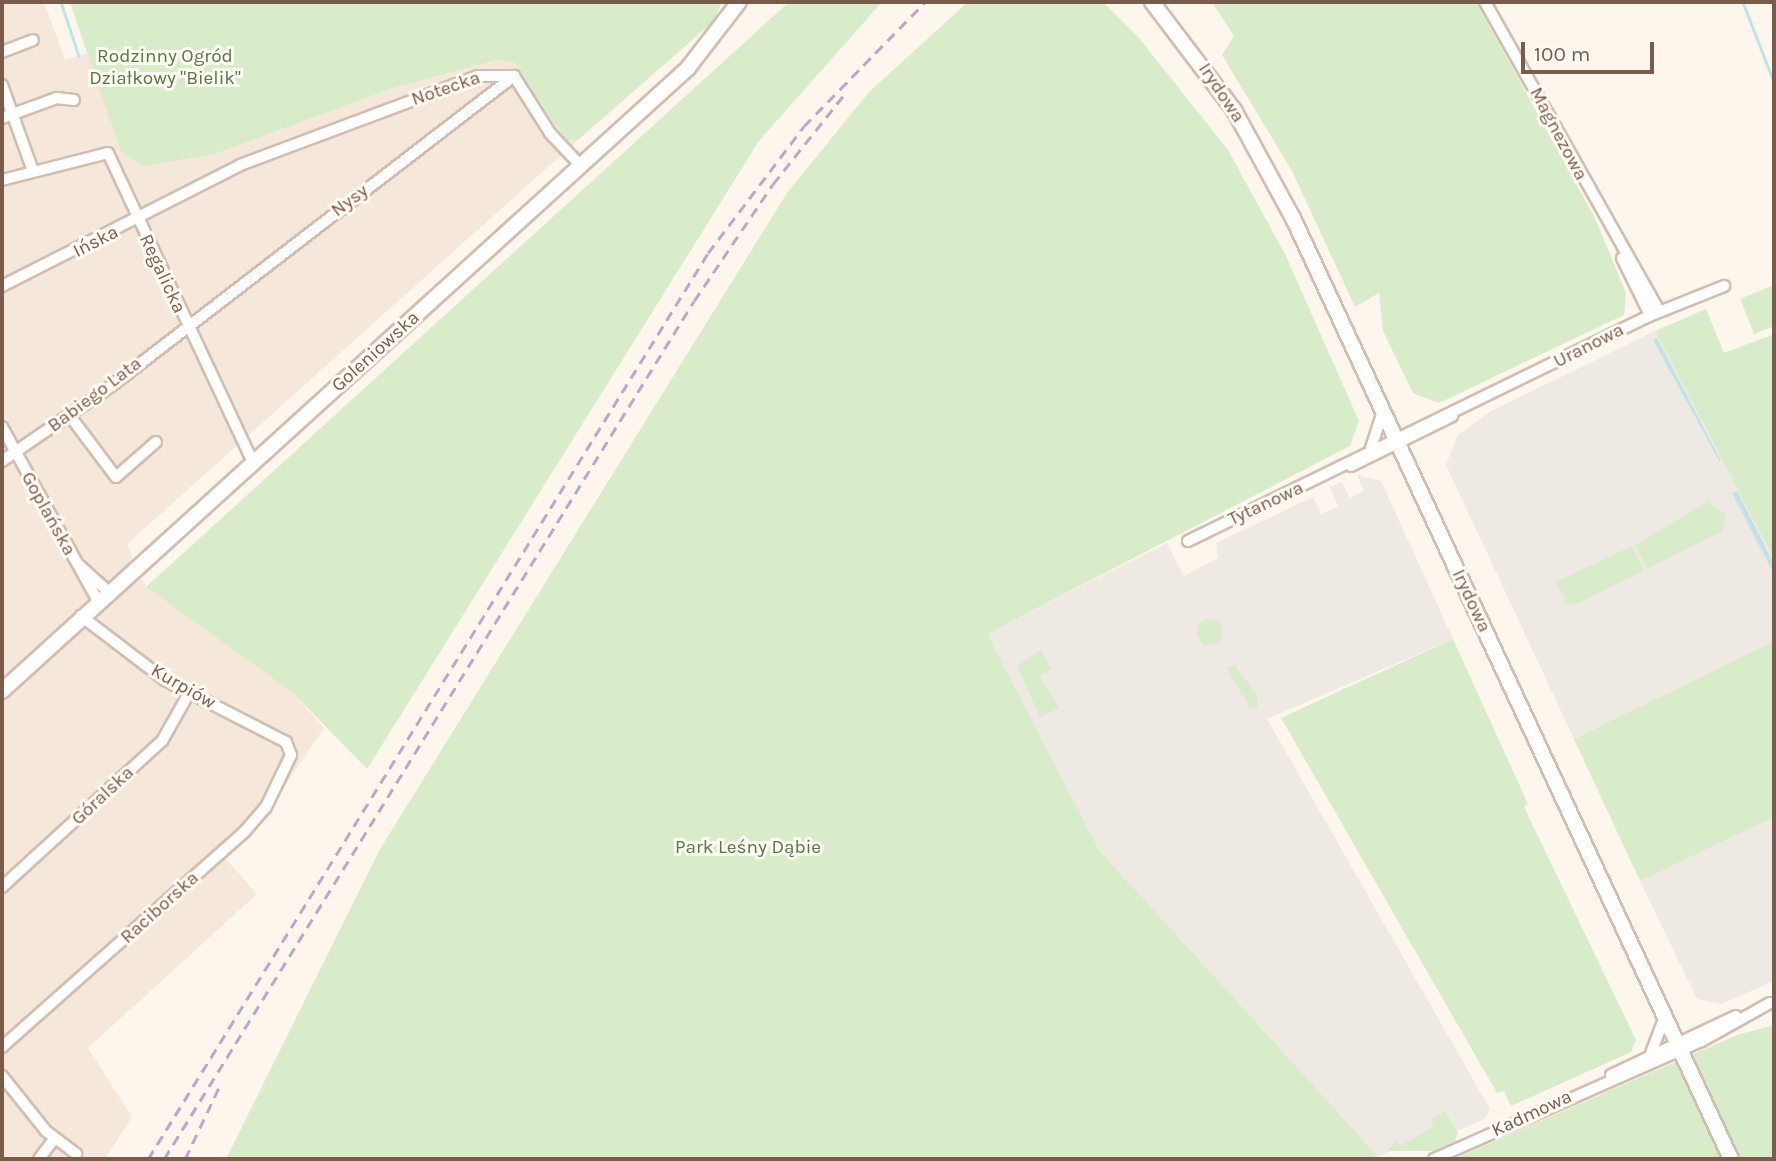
<!DOCTYPE html>
<html>
<head>
<meta charset="utf-8">
<style>
	body { margin:0 }
	#map { position:relative; width:1776px; height:1161px; overflow:hidden; background:#fdf6ec; font-family:Karla,sans-serif }
	div>[style] { position:absolute }
	.residential>* { inset:0; background:#f5e8da }
	.industrial>* { inset:0; background:#efe9e4 }
	.green>* { inset:0; background:#d8ecc9 }
	.round { border-radius:50% }
	.water>* { inset:0; background:#bfe3e8 }
	.stream>* { height:2.5px; margin:-1.25px; padding:0 1.25px; transform-origin:1.25px; border-radius:1.25px; background:#bfe3e8 }
	.roads { filter:drop-shadow(2px 0 #d1beb0) drop-shadow(-2px 0 #d1beb0) drop-shadow(0 2px #d1beb0) drop-shadow(0 -2px #d1beb0) }
	.minor>* { height:10px; margin:-5px; padding:0 5px; transform-origin:5px; border-radius:5px; background:#fff }
	.tertiary>* { height:14px; margin:-7px; padding:0 7px; transform-origin:7px; border-radius:7px; background:#fff }
	.rail>* { height:2.5px; margin-top:-1.25px; transform-origin:0; background:repeating-linear-gradient(90deg,#b9a8c9 0 10px,transparent 0 17px) }
	span { translate:-50% -50%; white-space:nowrap; text-align:center; line-height:1.15; -webkit-text-stroke:6px #fffaf3; paint-order:stroke }
	.park-label { font-size:19px; color:#537a41 }
	.street-label { font-size:19px; color:#7a5c4d }
	.frame { position:absolute; inset:0; border:4px solid #7a5c4d; pointer-events:none }
	.scale { position:absolute; left:1521px; top:42px; width:133px; height:32px; box-sizing:border-box; border:4px solid #7a5c4d; border-top:0; padding-left:9px; font-size:21px; line-height:24px; white-space:nowrap; color:#7a5c4d; -webkit-text-stroke:5px #fffaf3; paint-order:stroke }
</style>
</head>
<body>
<div id="map">
	<div class="residential">
		<i style="clip-path:polygon(2px 2px,44px 2px,65px 60px,87px 53px,97px 81px,215px 154px,390px 89px,498px 60px,515px 63px,553px 122px,568px 141px,578px 140px,127px 544px,146px 587px,293px 693px,324px 728px,257px 827px,225px 858px,257px 894px,88px 1048px,132px 1117px,105px 1159px,2px 1159px)"></i>
	</div>
	<div class="industrial">
		<i style="clip-path:polygon(1655px 331px,1774px 559px,1774px 641px,1574px 739px,1446px 465px,1458px 435px,1491px 411px)"></i>
		<i style="clip-path:polygon(1357px 475px,1381px 481px,1453px 639px,1267px 719px,1490px 1109px,1486px 1118px,1425px 1146px,1412px 1141px,1377px 1157px,1099px 850px,986px 634px,1167px 543px,1184px 576px,1218px 558px,1216px 543px,1313px 497px,1321px 514px,1338px 506px,1330px 487px,1342px 482px,1350px 498px,1364px 491px)"></i>
		<i style="clip-path:polygon(1774px 817px,1774px 981px,1721px 1004px,1697px 999px,1640px 881px)"></i>
	</div>
	<div class="green">
		<i style="clip-path:polygon(70px 2px,722px 2px,714px 21px,578px 140px,568px 141px,553px 122px,515px 63px,497px 60px,390px 89px,215px 154px,144px 166px,121px 152px)"></i>
		<i style="clip-path:polygon(789px 2px,882px 2px,759px 141px,367px 769px,293px 693px,146px 587px)"></i>
		<i style="clip-path:polygon(968px 2px,1103px 2px,1139px 38px,1228px 150px,1285px 254px,1359px 421px,1350px 446px,987px 634px,1099px 850px,1380px 1159px,226px 1159px,380px 849px,787px 193px,869px 92px)"></i>
		<i style="clip-path:polygon(1212px 2px,1476px 2px,1595px 218px,1626px 293px,1624px 315px,1439px 403px,1413px 393px,1383px 331px,1379px 293px,1355px 307px,1292px 171px,1222px 55px,1234px 36px)"></i>
		<i style="clip-path:polygon(1774px 285px,1774px 326px,1754px 334px,1740px 299px)"></i>
		<i style="clip-path:polygon(1706px 309px,1724px 353px,1774px 334px,1774px 559px,1655px 331px)"></i>
		<i style="clip-path:polygon(1708px 502px,1726px 515px,1722px 531px,1647px 569px,1635px 545px)"></i>
		<i style="clip-path:polygon(1632px 546px,1644px 571px,1574px 605px,1566px 602px,1556px 582px)"></i>
		<i class="round" style="left:1197px;top:619px;width:26px;height:26px"></i>
		<i style="clip-path:polygon(1453px 639px,1528px 804px,1524px 807px,1636px 1040px,1631px 1052px,1511px 1106px,1504px 1091px,1497px 1093px,1281px 718px)"></i>
		<i style="clip-path:polygon(1054px 641px,1041px 650px,1052px 669px,1040px 676px,1059px 708px,1040px 717px,1017px 666px)"></i>
		<i style="clip-path:polygon(1774px 641px,1774px 817px,1640px 881px,1574px 739px)"></i>
		<i style="clip-path:polygon(1234px 665px,1256px 693px,1258px 707px,1250px 708px,1227px 668px)"></i>
		<i style="clip-path:polygon(1774px 1025px,1774px 1159px,1454px 1159px,1737px 1035px)"></i>
		<i style="clip-path:polygon(1445px 1111px,1458px 1133px,1455px 1141px,1435px 1151px,1388px 1151px,1396px 1140px,1400px 1146px,1434px 1126px,1431px 1120px)"></i>
	</div>
	<div class="water">
		<i style="clip-path:polygon(1657px 338px,1720px 459px,1720px 462px,1653px 340px)"></i>
		<i style="clip-path:polygon(1737px 491px,1774px 564px,1774px 574px,1732px 493px)"></i>
	</div>
	<div class="stream">
		<i style="left:61px;top:2px;width:57px;rotate:71.6deg"></i>
		<i style="left:1743px;top:2px;width:86px;rotate:68.8deg"></i>
	</div>
	<div class="roads">
		<div class="minor">
			<i style="left:1485px;top:2px;width:355px;rotate:60.6deg"></i>
			<i style="left:2px;top:52px;width:33px;rotate:-21deg"></i>
			<i style="left:2px;top:85px;width:91px;rotate:70.2deg"></i>
			<i style="left:2px;top:118px;width:59px;rotate:-20deg"></i>
			<i style="left:57px;top:98px;width:17px;rotate:7deg"></i>
			<i style="left:2px;top:180px;width:109px;rotate:-14.3deg"></i>
			<i style="left:108px;top:153px;width:342px;rotate:64.9deg"></i>
			<i style="left:1622px;top:258px;width:64px;rotate:63.8deg"></i>
			<i style="left:2px;top:286px;width:267px;rotate:-26.9deg"></i>
			<i style="left:240px;top:165px;width:254px;rotate:-20.5deg"></i>
			<i style="left:478px;top:76px;width:36px"></i>
			<i style="left:514px;top:76px;width:67px;rotate:57.7deg"></i>
			<i style="left:550px;top:133px;width:45px;rotate:46.8deg"></i>
			<i style="left:70px;top:416px;width:76px;rotate:53deg"></i>
			<i style="left:116px;top:477px;width:53px;rotate:-41.2deg"></i>
			<i style="left:2px;top:427px;width:199px;rotate:61.1deg"></i>
			<i style="left:1371px;top:448px;width:38px;rotate:-72deg"></i>
			<i style="left:2px;top:461px;width:131px;rotate:-34.4deg"></i>
			<i style="left:110px;top:387px;width:510px;rotate:-37.59deg"></i>
			<i style="left:1351px;top:466px;width:113px;rotate:-26.3deg"></i>
			<i style="left:1188px;top:541px;width:513px;rotate:-26.02deg"></i>
			<i style="left:1649px;top:316px;width:81px;rotate:-21.8deg"></i>
			<i style="left:80px;top:566px;width:39px;rotate:42deg"></i>
			<i style="left:2px;top:887px;width:217px;rotate:-42.4deg"></i>
			<i style="left:162px;top:741px;width:55px;rotate:-60.6deg"></i>
			<i style="left:2px;top:1047px;width:325px;rotate:-41.6deg"></i>
			<i style="left:245px;top:831px;width:32px;rotate:-49deg"></i>
			<i style="left:266px;top:807px;width:58px;rotate:-64.3deg"></i>
			<i style="left:291px;top:755px;width:14px;rotate:-111deg"></i>
			<i style="left:286px;top:742px;width:136px;rotate:-152.9deg"></i>
			<i style="left:165px;top:680px;width:106px;rotate:-142.7deg"></i>
			<i style="left:1651px;top:1053px;width:39px;rotate:-69deg"></i>
			<i style="left:1611px;top:1075px;width:138px;rotate:-25.3deg"></i>
			<i style="left:2px;top:1076px;width:70px;rotate:51.3deg"></i>
			<i style="left:46px;top:1131px;width:38px;rotate:37deg"></i>
			<i style="left:39px;top:1159px;width:26px;rotate:-53deg"></i>
			<i style="left:1434px;top:1159px;width:293px;rotate:-23.8deg"></i>
			<i style="left:1702px;top:1041px;width:78px;rotate:-29.2deg"></i>
		</div>
		<div class="tertiary">
			<i style="left:1152px;top:2px;width:136px;rotate:52.8deg"></i>
			<i style="left:1234px;top:110px;width:123px;rotate:61.4deg"></i>
			<i style="left:1293px;top:218px;width:1038px;rotate:65.04deg"></i>
			<i style="left:2px;top:691px;width:927px;rotate:-42.24deg"></i>
			<i style="left:688px;top:68px;width:83px;rotate:-52.3deg"></i>
		</div>
	</div>
	<div class="rail">
		<i style="left:148px;top:1159px;width:1065px;rotate:-58.28deg"></i>
		<i style="left:708px;top:253px;width:159px;rotate:-52.9deg"></i>
		<i style="left:804px;top:126px;width:173px;rotate:-45.7deg"></i>
		<i style="left:164px;top:1159px;width:1008px;rotate:-58.3deg"></i>
		<i style="left:694px;top:301px;width:141px;rotate:-56deg"></i>
		<i style="left:773px;top:184px;width:112px;rotate:-51.5deg"></i>
		<i style="left:185px;top:1159px;width:84px;rotate:-64.7deg"></i>
	</div>
	<div class="park-label">
		<span style="left:165px;top:68px">Rodzinny Ogród<br>Działkowy "Bielik"</span>
		<span style="left:748px;top:848px">Park Leśny Dąbie</span>
	</div>
	<div class="street-label">
		<span style="left:446px;top:89px;rotate:-19deg">Notecka</span>
		<span style="left:1221px;top:93px;rotate:56deg">Irydowa</span>
		<span style="left:1558px;top:134px;rotate:62deg">Magnezowa</span>
		<span style="left:350px;top:201px;rotate:-37deg">Nysy</span>
		<span style="left:96px;top:242px;rotate:-27deg">Ińska</span>
		<span style="left:162px;top:274px;rotate:65deg">Regalicka</span>
		<span style="left:1589px;top:346px;rotate:-27deg">Uranowa</span>
		<span style="left:376px;top:352px;rotate:-42deg">Goleniowska</span>
		<span style="left:95px;top:395px;rotate:-37deg">Babiego Lata</span>
		<span style="left:1266px;top:504px;rotate:-25deg">Tytanowa</span>
		<span style="left:48px;top:514px;rotate:61deg">Goplańska</span>
		<span style="left:1471px;top:601px;rotate:65deg">Irydowa</span>
		<span style="left:183px;top:687px;rotate:30deg">Kurpiów</span>
		<span style="left:103px;top:796px;rotate:-43deg">Góralska</span>
		<span style="left:160px;top:908px;rotate:-42deg">Raciborska</span>
		<span style="left:1532px;top:1114px;rotate:-25deg">Kadmowa</span>
	</div>
	<div class="frame"></div>
	<div class="scale">100 m</div>
</div>
</body>
</html>
